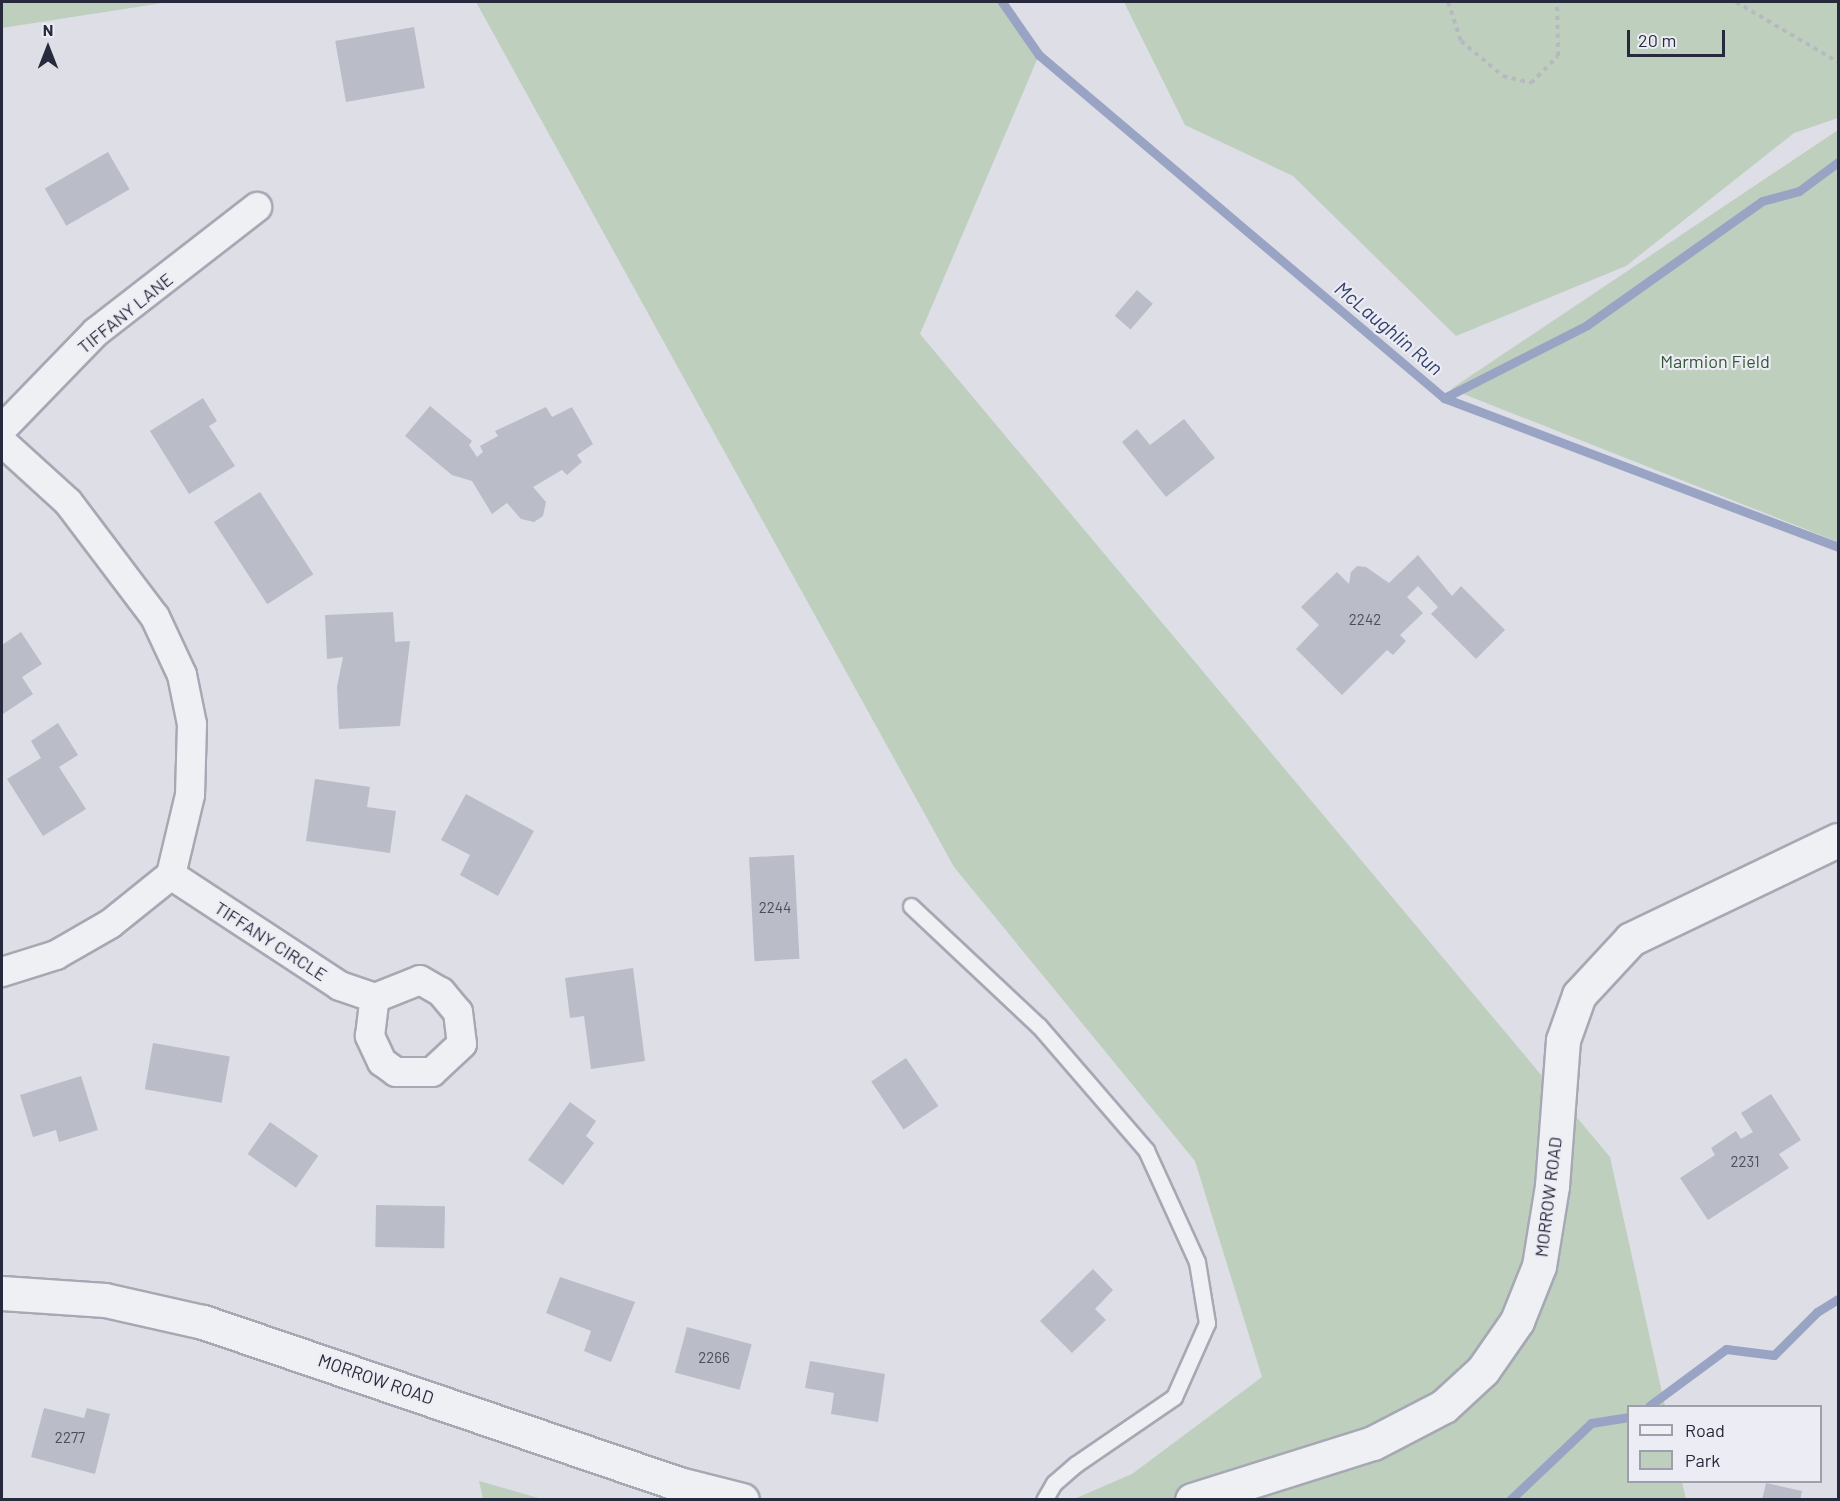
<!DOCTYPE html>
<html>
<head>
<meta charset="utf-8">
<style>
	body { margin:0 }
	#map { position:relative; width:1840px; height:1501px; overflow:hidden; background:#dddee6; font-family:Barlow,sans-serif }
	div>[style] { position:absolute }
	.green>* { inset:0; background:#becfbe }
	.stream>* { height:9px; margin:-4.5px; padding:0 4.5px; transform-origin:4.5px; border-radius:4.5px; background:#99a4c5 }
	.building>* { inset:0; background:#babcc8; transform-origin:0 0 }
	.path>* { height:4px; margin-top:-2px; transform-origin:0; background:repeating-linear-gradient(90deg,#b7b9c0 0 4.5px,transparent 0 9px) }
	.roads { filter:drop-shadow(2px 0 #a6a8b3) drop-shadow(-2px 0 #a6a8b3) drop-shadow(0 2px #a6a8b3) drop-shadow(0 -2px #a6a8b3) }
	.service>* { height:15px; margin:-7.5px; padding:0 7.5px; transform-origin:7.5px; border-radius:7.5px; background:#eff0f4 }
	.minor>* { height:28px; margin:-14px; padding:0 14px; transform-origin:14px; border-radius:14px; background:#eff0f4 }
	.tertiary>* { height:33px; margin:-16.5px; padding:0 16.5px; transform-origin:16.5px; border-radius:16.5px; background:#eff0f4 }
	span { translate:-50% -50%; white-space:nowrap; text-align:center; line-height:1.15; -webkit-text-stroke:4.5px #ecedf4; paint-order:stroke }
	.number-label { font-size:15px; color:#4c4e5f }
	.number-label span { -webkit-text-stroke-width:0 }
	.street-label { font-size:18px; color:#272a3c }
	.park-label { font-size:18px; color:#355737 }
	.water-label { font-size:20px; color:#333f6d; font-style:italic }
	.frame { position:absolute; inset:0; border:3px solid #272a3c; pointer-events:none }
	.legend { position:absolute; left:1627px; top:1405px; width:195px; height:78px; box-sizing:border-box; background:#ecedf4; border:2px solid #9d9faa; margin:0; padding:8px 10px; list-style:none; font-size:18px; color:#272a3c }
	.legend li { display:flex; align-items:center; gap:12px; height:30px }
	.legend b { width:30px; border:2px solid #9d9faa }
	.north { position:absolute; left:18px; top:18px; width:60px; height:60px; -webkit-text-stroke:4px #ecedf4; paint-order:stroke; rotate:0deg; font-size:16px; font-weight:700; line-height:24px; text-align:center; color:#272a3c }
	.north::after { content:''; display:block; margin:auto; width:21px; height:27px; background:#272a3c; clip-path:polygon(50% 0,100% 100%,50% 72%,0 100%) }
	.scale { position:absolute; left:1627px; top:30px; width:98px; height:27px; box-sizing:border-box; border:3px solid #272a3c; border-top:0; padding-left:8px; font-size:18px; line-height:21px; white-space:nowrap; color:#272a3c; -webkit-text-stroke:4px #ecedf4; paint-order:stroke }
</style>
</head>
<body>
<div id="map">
	<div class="green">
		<i style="clip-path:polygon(2px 2px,169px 2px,2px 28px)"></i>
		<i style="clip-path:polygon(476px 2px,1004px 2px,1039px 55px,920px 334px,1610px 1157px,1665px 1406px,1628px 1406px,1628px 1482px,1682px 1482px,1686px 1499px,1074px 1499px,1132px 1474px,1262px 1377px,1195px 1161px,954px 867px)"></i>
		<i style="clip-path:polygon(1124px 2px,1838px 2px,1838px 118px,1794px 133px,1626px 266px,1456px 336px,1293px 176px,1185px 125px)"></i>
		<i style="clip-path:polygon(1838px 130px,1838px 542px,1451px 389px)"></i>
		<i style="clip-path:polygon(479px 1481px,542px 1499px,483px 1499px)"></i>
	</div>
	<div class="stream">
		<i style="left:1002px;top:2px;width:65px;rotate:55.1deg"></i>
		<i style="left:1039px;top:55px;width:531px;rotate:40.26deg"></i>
		<i style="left:1444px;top:398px;width:421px;rotate:20.7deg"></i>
		<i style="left:1444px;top:398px;width:161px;rotate:-27deg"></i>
		<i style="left:1587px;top:325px;width:214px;rotate:-35.3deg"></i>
		<i style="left:1762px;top:201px;width:38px;rotate:-15deg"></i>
		<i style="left:1799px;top:191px;width:49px;rotate:-36.6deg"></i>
		<i style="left:1649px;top:1406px;width:96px;rotate:-36.5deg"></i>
		<i style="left:1726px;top:1349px;width:48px;rotate:7.1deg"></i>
		<i style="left:1774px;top:1355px;width:61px;rotate:-45deg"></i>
		<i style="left:1817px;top:1312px;width:25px;rotate:-32deg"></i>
		<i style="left:1510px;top:1500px;width:112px;rotate:-43.5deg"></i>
		<i style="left:1591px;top:1423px;width:37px;rotate:-9deg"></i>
	</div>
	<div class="building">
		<i style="left:414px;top:27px;width:62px;height:80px;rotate:80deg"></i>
		<i style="left:108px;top:152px;width:43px;height:73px;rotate:60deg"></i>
		<i style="left:1137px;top:290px;width:21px;height:34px;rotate:41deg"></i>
		<i style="clip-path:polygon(203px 398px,217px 421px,209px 426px,235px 466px,189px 494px,150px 431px)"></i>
		<i style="clip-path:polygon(430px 406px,472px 441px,469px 445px,477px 457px,483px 452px,480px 446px,498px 436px,495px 431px,546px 407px,552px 417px,572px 407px,593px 444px,577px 455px,582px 462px,567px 475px,562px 470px,533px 487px,546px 502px,543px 516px,534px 522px,521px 519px,507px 503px,492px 514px,472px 481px,452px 475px,405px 436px)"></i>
		<i style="clip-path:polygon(1184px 419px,1215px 458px,1166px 497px,1122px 442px,1137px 429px,1150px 445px)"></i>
		<i style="left:260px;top:492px;width:98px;height:55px;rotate:57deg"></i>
		<i style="clip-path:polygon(1418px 555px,1452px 596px,1461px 586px,1505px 630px,1476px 659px,1431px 614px,1438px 607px,1418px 586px,1407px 597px,1423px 613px,1400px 635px,1406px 641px,1393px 655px,1387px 650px,1342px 695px,1296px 649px,1319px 625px,1301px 607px,1337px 572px,1349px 584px,1351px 572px,1357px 566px,1366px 567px,1389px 583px)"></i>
		<i style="clip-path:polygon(393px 612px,395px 642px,410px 641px,400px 726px,339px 729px,337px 687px,343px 657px,327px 659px,325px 615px)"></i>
		<i style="clip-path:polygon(21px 632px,42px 664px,22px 677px,33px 694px,3px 714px,2px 645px)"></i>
		<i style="clip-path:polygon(58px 723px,78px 755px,59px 767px,86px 809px,43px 836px,7px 779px,41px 758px,31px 741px)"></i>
		<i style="clip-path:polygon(315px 779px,370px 787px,367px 807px,396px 811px,390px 853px,306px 841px)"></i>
		<i style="clip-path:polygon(466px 794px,534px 831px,498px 896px,460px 875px,470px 855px,441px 840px)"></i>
		<i style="left:794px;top:855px;width:104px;height:45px;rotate:87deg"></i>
		<i style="clip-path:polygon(633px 968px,645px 1061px,591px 1069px,584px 1016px,570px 1018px,565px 978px)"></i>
		<i style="left:153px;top:1043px;width:78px;height:47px;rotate:10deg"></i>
		<i style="left:906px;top:1058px;width:58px;height:42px;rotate:56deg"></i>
		<i style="clip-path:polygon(81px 1076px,98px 1130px,59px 1142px,56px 1130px,33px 1137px,20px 1095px)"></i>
		<i style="clip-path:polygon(1771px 1094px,1801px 1140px,1779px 1154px,1789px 1168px,1708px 1220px,1680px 1178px,1715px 1155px,1711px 1148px,1736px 1131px,1741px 1139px,1753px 1132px,1741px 1113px)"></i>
		<i style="clip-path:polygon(570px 1102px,596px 1121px,586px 1136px,594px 1143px,563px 1185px,528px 1160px)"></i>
		<i style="left:270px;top:1122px;width:59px;height:39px;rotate:35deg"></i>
		<i style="left:376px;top:1205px;width:69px;height:42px;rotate:1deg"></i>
		<i style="clip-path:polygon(1093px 1269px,1113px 1290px,1095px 1309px,1106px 1320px,1072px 1353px,1040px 1321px)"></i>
		<i style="clip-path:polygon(560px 1277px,635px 1302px,611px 1362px,584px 1351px,591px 1331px,546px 1313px)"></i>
		<i style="left:687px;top:1327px;width:67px;height:47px;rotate:15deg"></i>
		<i style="clip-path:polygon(810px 1361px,885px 1374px,878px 1422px,831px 1414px,834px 1393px,805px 1388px)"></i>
		<i style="clip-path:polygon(44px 1408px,84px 1418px,87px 1408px,110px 1414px,95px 1474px,31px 1457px)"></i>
		<i style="clip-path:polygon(1766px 1483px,1802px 1491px,1800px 1500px,1762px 1500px)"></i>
	</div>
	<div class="path">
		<i style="left:1448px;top:2px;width:41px;rotate:71.6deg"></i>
		<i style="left:1461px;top:41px;width:55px;rotate:39.8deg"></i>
		<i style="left:1503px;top:76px;width:29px;rotate:14deg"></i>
		<i style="left:1531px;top:83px;width:38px;rotate:-45deg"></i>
		<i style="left:1558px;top:56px;width:54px;rotate:-91.1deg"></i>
		<i style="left:1736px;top:2px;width:118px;rotate:30.5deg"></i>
	</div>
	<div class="roads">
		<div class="service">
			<i style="left:911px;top:906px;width:175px;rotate:43.2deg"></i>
			<i style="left:1039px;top:1026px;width:164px;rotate:49.2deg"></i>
			<i style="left:1146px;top:1150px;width:123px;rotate:65.5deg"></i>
			<i style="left:1197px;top:1262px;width:62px;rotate:80.7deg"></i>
			<i style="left:1207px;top:1323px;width:81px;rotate:114deg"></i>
			<i style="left:1174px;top:1397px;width:119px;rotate:145.6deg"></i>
			<i style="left:1076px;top:1464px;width:29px;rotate:139deg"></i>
			<i style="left:1054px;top:1483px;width:20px;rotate:120deg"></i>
		</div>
		<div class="minor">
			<i style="left:2px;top:429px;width:135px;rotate:-45.9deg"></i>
			<i style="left:96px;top:332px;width:204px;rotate:-37.8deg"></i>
			<i style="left:2px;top:442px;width:89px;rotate:42.3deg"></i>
			<i style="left:68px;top:502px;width:144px;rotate:52.9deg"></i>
			<i style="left:155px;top:617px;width:64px;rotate:65deg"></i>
			<i style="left:182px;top:675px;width:50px;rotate:78.5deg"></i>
			<i style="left:192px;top:724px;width:71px;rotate:91.6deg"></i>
			<i style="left:190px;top:795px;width:82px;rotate:103.4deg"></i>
			<i style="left:171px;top:875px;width:78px;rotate:141.2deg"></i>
			<i style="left:110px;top:924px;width:62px;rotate:150.1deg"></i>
			<i style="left:56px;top:955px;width:57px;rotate:162.5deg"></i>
			<i style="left:171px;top:875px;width:202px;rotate:33.3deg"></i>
			<i style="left:340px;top:986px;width:37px;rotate:19deg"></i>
			<i style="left:375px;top:998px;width:48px;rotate:-21.8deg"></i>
			<i style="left:420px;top:980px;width:24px;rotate:30deg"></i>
			<i style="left:441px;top:992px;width:26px;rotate:50deg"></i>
			<i style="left:458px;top:1012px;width:32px;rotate:83deg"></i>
			<i style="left:462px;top:1044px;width:41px;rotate:137deg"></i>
			<i style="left:432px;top:1072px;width:36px;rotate:180deg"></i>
			<i style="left:396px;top:1072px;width:17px;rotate:-144deg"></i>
			<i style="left:382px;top:1062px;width:29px;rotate:-115deg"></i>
			<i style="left:370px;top:1036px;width:38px;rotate:-83deg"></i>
		</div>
		<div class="tertiary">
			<i style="left:2px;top:1293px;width:103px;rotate:3.9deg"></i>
			<i style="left:105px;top:1300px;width:100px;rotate:12.7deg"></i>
			<i style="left:203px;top:1322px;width:499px;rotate:18.8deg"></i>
			<i style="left:675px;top:1483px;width:69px;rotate:14.2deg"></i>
			<i style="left:1192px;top:1500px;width:190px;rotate:-17.5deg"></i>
			<i style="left:1373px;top:1443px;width:80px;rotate:-27.5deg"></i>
			<i style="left:1444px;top:1406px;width:53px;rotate:-42.7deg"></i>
			<i style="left:1483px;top:1370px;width:60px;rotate:-55.2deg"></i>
			<i style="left:1517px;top:1321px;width:59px;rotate:-68.2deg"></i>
			<i style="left:1539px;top:1266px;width:81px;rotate:-80.8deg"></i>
			<i style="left:1552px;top:1186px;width:146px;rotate:-85.7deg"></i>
			<i style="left:1563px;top:1040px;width:48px;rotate:-70.4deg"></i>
			<i style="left:1579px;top:995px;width:76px;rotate:-47.1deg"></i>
			<i style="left:1631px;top:939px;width:229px;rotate:-25.6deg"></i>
		</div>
	</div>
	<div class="number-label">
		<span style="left:1365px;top:620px">2242</span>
		<span style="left:775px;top:908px">2244</span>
		<span style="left:1745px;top:1162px">2231</span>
		<span style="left:714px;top:1358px">2266</span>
		<span style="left:70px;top:1438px">2277</span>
	</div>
	<div class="street-label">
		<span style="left:125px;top:313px;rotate:-39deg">TIFFANY LANE</span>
		<span style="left:271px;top:941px;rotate:33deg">TIFFANY CIRCLE</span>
		<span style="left:1548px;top:1197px;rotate:-83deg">MORROW ROAD</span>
		<span style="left:376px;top:1379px;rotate:19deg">MORROW ROAD</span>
	</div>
	<div class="park-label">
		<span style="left:1715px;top:361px">Marmion Field</span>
	</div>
	<div class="water-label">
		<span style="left:1389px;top:328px;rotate:40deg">McLaughlin Run</span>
	</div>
	<div class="frame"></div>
	<ul class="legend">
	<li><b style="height:8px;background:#eff0f4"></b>Road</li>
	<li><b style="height:16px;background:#becfbe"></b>Park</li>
	</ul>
	<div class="north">N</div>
	<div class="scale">20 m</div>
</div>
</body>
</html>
